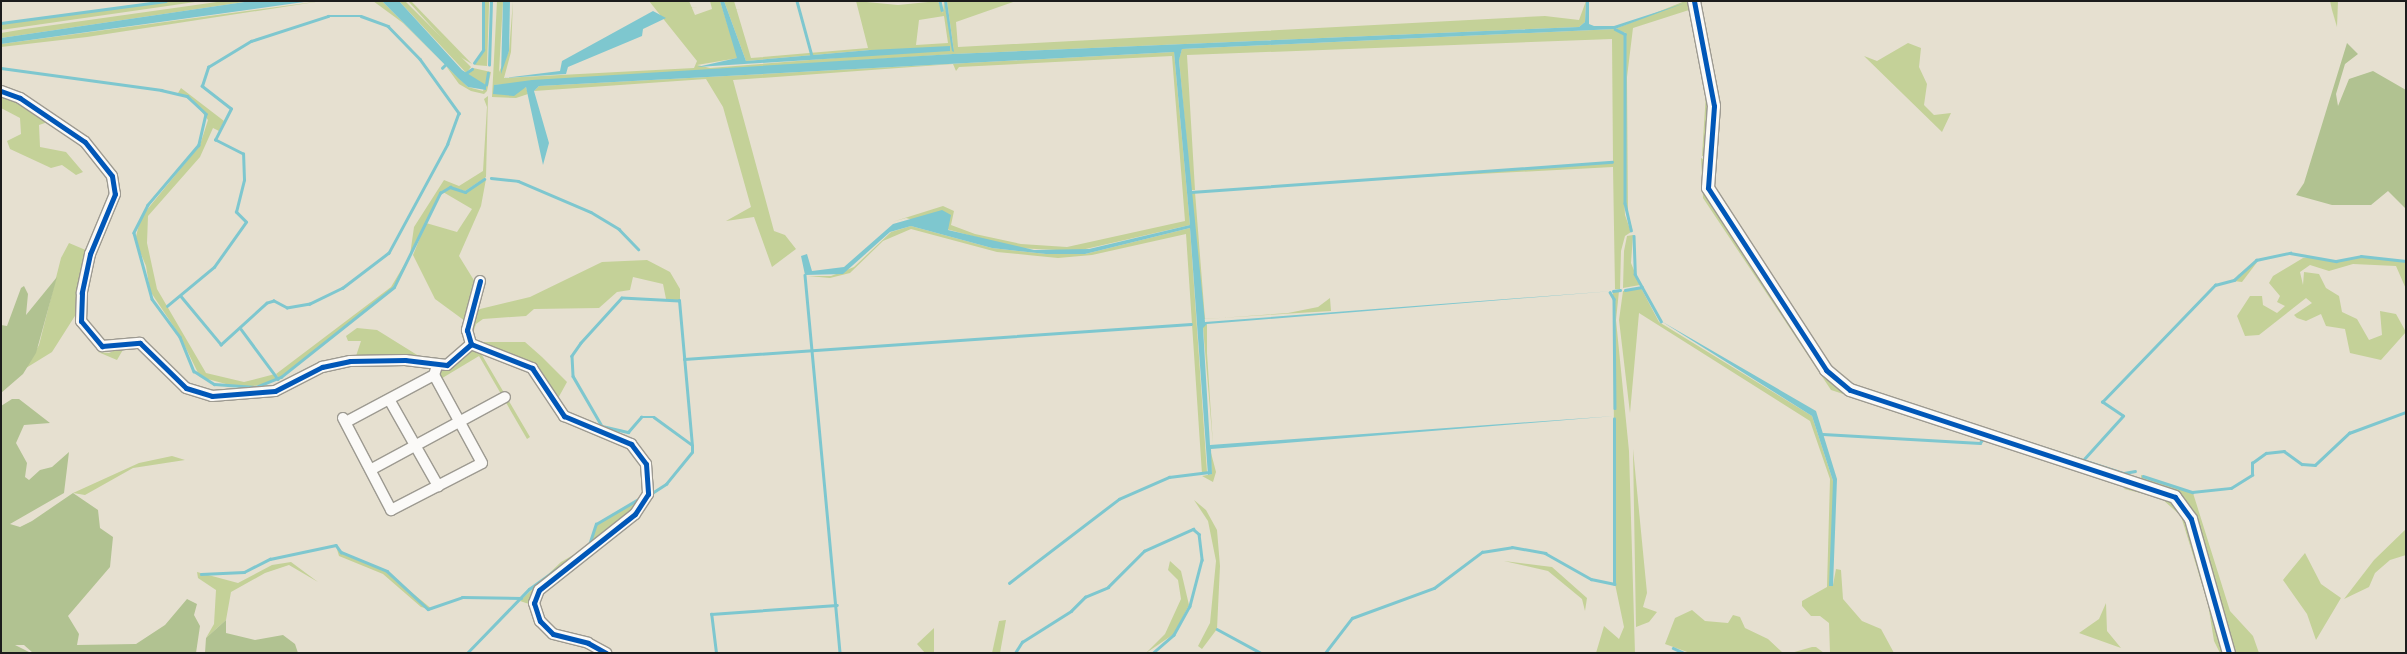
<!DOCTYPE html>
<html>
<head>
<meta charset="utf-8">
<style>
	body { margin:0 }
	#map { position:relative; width:2407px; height:654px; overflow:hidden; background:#e6e0d0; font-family:Alegreya,serif }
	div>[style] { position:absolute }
	.green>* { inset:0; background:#c4d198 }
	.forest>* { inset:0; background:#b1c291 }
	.water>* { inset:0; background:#7ec7cf }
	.stream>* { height:2.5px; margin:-1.25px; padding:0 1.25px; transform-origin:1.25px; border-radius:1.25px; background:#7ec7cf }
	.roads { filter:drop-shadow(1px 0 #9d9a91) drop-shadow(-1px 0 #9d9a91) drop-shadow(0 1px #9d9a91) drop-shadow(0 -1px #9d9a91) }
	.minor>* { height:10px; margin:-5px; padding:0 5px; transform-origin:5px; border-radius:5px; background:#fbfaf8 }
	.tertiary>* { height:12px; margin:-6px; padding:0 6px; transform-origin:6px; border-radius:6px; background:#fbfaf8 }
	.cycleway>* { height:5px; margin:-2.5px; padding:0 2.5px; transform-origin:2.5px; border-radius:2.5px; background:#0057b8 }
	span { translate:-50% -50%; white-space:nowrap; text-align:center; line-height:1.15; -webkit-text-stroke:4.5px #fbf7ec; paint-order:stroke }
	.frame { position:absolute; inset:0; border:2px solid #1c1c1c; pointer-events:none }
</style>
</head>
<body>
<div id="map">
	<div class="green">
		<i style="clip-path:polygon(174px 1px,202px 1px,1px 30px,1px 24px)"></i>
		<i style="clip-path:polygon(224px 1px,251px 1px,1px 38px,1px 33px,25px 29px)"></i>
		<i style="clip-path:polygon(322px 1px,87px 37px,1px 47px,1px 44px)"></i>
		<i style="clip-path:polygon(373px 1px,382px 1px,444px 64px,403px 23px)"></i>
		<i style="clip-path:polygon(399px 1px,405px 1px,471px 67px,467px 72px,473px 68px,491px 72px,487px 91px,484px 94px,471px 91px,459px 84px,446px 66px,468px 87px,483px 91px,489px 73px,485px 85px,471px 78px)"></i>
		<i style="clip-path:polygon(408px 1px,411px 1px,472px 64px,457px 55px)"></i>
		<i style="clip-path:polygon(483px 1px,489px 1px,489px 6px,487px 66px,475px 65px,484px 50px)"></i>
		<i style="clip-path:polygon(evenodd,497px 1px,503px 1px,499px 72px,509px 51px,513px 1px,511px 52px,504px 78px,694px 68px,697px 61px,649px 1px,689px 1px,695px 15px,712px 9px,710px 1px,720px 1px,738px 58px,697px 65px,710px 68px,861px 56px,870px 50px,746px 61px,724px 1px,734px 1px,751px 58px,868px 48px,856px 1px,898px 5px,938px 1px,943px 13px,944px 1px,954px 52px,947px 1px,1016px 1px,956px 22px,958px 47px,1545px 16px,1579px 20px,1586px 1px,1585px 22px,1579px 27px,953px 54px,494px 85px,516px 91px,526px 87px,528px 94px,516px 98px,492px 97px,497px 1px,944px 16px,948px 43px,916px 45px,919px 20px,944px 16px)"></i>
		<i style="clip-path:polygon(1685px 1px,1693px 1px,1709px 85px,1706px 156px,1702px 156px,1706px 93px,1689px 10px,1633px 28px,1627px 77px,1628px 214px,1633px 232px,1627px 214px,1626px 202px,1626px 33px,1616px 30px,1624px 34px,1624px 195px,1625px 215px,1631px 232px,1625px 236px,1621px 251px,1620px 289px,1615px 289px,1613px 167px,1383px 179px,1613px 163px,1612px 39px,1187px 55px,1195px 190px,1191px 190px,1179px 59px,1182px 49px,1615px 29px)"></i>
		<i style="clip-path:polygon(2330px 1px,2338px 1px,2337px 27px,2332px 10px)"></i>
		<i style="clip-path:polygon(1908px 43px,1921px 48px,1919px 67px,1927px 84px,1924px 105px,1934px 115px,1951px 113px,1942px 132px,1864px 56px,1877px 61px)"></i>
		<i style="clip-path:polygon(1174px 52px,1190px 225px,1077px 251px,1016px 248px,906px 218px,892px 222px,943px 206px,954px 211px,951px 225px,975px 234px,1021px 244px,1067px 247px,1185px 221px,1172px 56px,959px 67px,956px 71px,953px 64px,733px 80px,774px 231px,785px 235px,796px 249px,772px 267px,754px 217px,726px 221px,751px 207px,723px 107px,706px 79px,534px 91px,539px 86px)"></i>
		<i style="clip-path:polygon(181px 88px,224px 121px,219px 131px,213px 128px,200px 157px,148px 216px,147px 243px,157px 289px,206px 373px,244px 382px,275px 374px,278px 378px,266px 384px,241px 388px,200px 377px,180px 336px,150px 291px,146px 266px,135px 240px,141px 217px,200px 145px,208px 120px,192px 99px,178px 93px)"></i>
		<i style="clip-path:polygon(1px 95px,12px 97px,51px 121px,39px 125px,40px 147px,66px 152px,83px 172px,76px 175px,62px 165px,51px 168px,10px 149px,7px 141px,21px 134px,20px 118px,1px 108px)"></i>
		<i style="clip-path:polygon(488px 96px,486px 177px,465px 191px,450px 187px,440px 193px,405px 268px,393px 287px,374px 305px,279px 378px,276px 374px,391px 287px,410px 255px,414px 227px,444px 180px,459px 186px,483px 171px,487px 107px,484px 99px)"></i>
		<i style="clip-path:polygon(1701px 158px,1707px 161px,1706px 188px,1712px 202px,1834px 382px,1885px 404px,2126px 482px,2123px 486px,1831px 390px,1703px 198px)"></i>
		<i style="clip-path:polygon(486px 179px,481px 206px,459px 256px,475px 282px,465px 321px,435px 299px,413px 255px,426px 223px,457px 232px,472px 209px,443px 192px,450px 188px,465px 192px)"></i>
		<i style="clip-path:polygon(1195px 192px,1205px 319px,1288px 313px,1318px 307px,1330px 298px,1331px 311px,1202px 319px,1191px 193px)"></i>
		<i style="clip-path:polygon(911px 226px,992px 248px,1046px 254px,1085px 254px,1190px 228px,1207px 472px,1202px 474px,1186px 234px,1092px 255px,1058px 258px,997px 252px,911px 229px,883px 241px,850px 273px,830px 278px,808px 276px,831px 276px,854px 267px,891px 232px)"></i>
		<i style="clip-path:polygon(1633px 235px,1631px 263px,1640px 285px,1623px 288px,1624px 251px,1627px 236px)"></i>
		<i style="clip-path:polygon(69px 243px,88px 251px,80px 308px,52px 352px,26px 368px,39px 345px,61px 258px)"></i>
		<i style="clip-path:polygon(2315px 257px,2336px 262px,2362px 257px,2406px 262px,2406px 289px,2396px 266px,2353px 264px,2329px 271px,2310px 265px,2300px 272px,2303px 285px,2304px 272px,2319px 274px,2326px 288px,2339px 296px,2342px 312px,2357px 319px,2369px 340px,2382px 335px,2380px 311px,2396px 314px,2406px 332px,2381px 360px,2350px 353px,2345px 329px,2326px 326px,2321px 314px,2306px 321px,2297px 318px,2294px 315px,2312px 303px,2306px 298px,2259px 335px,2245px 336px,2237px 316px,2250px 296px,2262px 296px,2263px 305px,2277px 313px,2285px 306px,2277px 302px,2280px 296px,2269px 283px,2273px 276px,2303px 258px)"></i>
		<i style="clip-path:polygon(647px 260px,670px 272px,680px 289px,680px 301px,666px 299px,663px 284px,633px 277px,630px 290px,617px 292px,599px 308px,534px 309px,526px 316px,483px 319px,476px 324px,472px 336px,476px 342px,525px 342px,542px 357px,567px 382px,556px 402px,540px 374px,471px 341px,474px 314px,480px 309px,530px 297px,602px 262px)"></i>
		<i style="clip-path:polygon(2258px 261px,2242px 282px,2234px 281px,2238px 275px)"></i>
		<i style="clip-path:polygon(1641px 288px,1659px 322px,1812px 416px,1833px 481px,1833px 585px,1836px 569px,1841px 570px,1843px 599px,1862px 621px,1881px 629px,1894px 653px,1830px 653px,1829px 623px,1820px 616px,1811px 616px,1802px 606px,1802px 601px,1827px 587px,1830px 479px,1810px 421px,1639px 313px,1630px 413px,1619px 320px,1623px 291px)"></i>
		<i style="clip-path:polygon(1613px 291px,1619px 291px,1616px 320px,1629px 451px,1635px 653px,1596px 653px,1604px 626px,1619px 639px,1624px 627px,1615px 584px)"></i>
		<i style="clip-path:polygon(1207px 324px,1207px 353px,1213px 445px,1203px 327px)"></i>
		<i style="clip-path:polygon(357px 328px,377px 330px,422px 358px,355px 359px,361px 341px,348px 341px,346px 336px)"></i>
		<i style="clip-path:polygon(124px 346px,137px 347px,124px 348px,117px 360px,98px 352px,109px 353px)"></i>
		<i style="clip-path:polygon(473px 348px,479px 350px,530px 437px,527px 439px,479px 356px,439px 380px,439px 368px,454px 365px)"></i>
		<i style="clip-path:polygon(1210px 449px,1216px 472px,1213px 482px,1202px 476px,1212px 474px)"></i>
		<i style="clip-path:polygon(1633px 449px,1647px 593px,1643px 607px,1657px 612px,1649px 622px,1636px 627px)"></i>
		<i style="clip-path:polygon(172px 456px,185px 460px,133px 468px,85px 495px,73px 493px,139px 463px)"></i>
		<i style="clip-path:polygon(2141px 475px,2193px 493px,2230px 611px,2253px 636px,2259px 653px,2232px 653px,2185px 506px,2141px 482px)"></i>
		<i style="clip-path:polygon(2129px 482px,2168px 497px,2186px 515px,2227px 653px,2220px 653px,2214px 641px,2208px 604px,2181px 516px,2161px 498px,2124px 489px)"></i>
		<i style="clip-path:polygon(641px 499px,642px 503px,550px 578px,532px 605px,520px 601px,561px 562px,589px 546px,597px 524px)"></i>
		<i style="clip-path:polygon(1194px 500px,1206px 510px,1217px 530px,1220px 566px,1217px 629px,1202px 649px,1198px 646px,1210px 623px,1216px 561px,1208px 521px)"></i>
		<i style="clip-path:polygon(2406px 529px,2406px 555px,2390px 560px,2375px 573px,2369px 587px,2344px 599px,2374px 560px)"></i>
		<i style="clip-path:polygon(336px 546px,341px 552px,387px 572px,433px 610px,421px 607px,383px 574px,339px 556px)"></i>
		<i style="clip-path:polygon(2305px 553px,2321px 584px,2341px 598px,2316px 640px,2307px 614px,2283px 580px)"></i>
		<i style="clip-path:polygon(1170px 561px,1181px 571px,1189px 605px,1174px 634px,1146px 653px,1165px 634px,1181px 599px,1178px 580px,1168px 570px)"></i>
		<i style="clip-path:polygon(1504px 561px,1552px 567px,1587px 598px,1585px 611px,1582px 599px,1548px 571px)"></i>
		<i style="clip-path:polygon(291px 562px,318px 582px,289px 565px,265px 573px,231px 592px,226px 620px,206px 638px,214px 624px,216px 590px,198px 578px,197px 572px,238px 583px,272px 565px)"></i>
		<i style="clip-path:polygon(2106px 603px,2107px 631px,2121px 648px,2079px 633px,2099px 619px)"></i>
		<i style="clip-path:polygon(1692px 610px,1705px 621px,1728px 623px,1733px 615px,1740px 617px,1745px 628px,1768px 639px,1783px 653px,1690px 653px,1665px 644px,1675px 618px)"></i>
		<i style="clip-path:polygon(1006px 620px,1000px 653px,992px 653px,999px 621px)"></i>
		<i style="clip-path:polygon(934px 628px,934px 653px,925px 653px,917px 644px)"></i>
		<i style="clip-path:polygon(1816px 647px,1824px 653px,1791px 653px,1812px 647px)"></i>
	</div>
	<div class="forest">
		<i style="clip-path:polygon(2347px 43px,2358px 54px,2345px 64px,2336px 94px,2338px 106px,2349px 79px,2373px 71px,2406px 90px,2406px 209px,2388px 191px,2371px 205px,2332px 205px,2296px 195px,2304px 183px)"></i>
		<i style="clip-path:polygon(57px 277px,36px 353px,23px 374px,1px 393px,1px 325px,7px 326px,21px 288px,24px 286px,28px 294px,26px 315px)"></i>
		<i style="clip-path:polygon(12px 399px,19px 399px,50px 423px,24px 425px,16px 443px,27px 463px,25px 477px,29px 480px,40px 470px,52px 467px,69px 452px,64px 493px,10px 524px,20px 527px,32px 521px,73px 493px,98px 510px,100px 528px,113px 537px,110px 567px,68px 616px,79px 634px,77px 645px,136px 644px,165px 625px,187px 599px,197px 604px,194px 615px,200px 626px,196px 653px,33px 653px,24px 645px,15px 645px,31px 653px,1px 653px,1px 406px)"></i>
		<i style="clip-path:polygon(226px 620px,226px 633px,255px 640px,283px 635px,295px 644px,298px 653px,205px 653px,206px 638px)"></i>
	</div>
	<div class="water">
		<i style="clip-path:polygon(251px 1px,311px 1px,1px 44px,1px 38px)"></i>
		<i style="clip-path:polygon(382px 1px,399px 1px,462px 70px,486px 85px,486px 90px,468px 87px,458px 78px)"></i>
		<i style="clip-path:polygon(503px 1px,510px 1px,509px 51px,501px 74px)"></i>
		<i style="clip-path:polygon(720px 1px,724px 1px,746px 61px,870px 50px,950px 46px,950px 51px,697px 67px,737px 58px)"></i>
		<i style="clip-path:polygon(944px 1px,947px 1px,954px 52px,952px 51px)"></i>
		<i style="clip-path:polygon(1586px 1px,1589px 1px,1589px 24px,1594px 26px,1614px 26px,1685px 3px,1615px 29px,1182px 49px,1179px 60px,1205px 322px,1613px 291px,1207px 324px,1203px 328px,1210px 445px,1615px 416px,1211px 449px,1212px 474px,1208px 475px,1190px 228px,1085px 254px,1046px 254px,992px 248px,911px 226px,890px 232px,843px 274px,805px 275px,801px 256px,807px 254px,812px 271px,844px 267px,893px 224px,942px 210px,951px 215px,948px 230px,1034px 250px,1089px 249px,1190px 225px,1174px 52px,539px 86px,534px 91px,549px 143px,543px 165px,526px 87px,514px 96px,493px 94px,494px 85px,532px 80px,953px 54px,1579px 27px,1585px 22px)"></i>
		<i style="clip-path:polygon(653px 11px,666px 18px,643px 29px,642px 36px,568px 67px,566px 74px,503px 78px,560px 71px,562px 61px)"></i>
		<i style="clip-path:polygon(1661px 321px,1816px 411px,1837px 479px,1833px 586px,1829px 586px,1833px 481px,1812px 416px)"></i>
	</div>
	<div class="stream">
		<i style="left:797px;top:1px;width:57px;rotate:74.7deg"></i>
		<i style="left:894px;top:1px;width:9px"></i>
		<i style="left:940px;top:1px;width:9px;rotate:77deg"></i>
		<i style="left:1px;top:23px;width:166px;rotate:-7.6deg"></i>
		<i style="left:1615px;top:29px;width:11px;rotate:27deg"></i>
		<i style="left:1625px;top:34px;width:169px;rotate:90deg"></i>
		<i style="left:1625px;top:203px;width:28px;rotate:77deg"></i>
		<i style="left:474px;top:63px;width:16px;rotate:-55deg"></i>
		<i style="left:483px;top:50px;width:49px;rotate:-90deg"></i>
		<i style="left:489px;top:65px;width:64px;rotate:-88.2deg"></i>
		<i style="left:1px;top:68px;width:162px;rotate:7.8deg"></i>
		<i style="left:161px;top:90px;width:27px;rotate:13deg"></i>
		<i style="left:187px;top:96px;width:26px;rotate:43deg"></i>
		<i style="left:206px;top:114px;width:32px;rotate:103deg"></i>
		<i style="left:199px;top:145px;width:79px;rotate:130.4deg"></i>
		<i style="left:148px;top:205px;width:31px;rotate:117deg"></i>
		<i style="left:134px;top:233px;width:68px;rotate:74.7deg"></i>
		<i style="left:152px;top:299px;width:47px;rotate:53.6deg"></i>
		<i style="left:180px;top:337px;width:37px;rotate:68deg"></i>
		<i style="left:194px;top:371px;width:24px;rotate:33deg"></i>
		<i style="left:214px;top:384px;width:42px;rotate:4.1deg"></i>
		<i style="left:256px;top:387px;width:27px;rotate:-22deg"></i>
		<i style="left:281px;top:377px;width:144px;rotate:-38.5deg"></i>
		<i style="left:394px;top:287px;width:105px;rotate:-63.9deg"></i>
		<i style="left:440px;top:193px;width:12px;rotate:-31deg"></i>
		<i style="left:450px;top:187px;width:16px;rotate:18deg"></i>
		<i style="left:465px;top:192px;width:23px;rotate:-34deg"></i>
		<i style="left:442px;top:68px;width:4px;rotate:-45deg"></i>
		<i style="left:466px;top:73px;width:7px;rotate:-34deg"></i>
		<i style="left:486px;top:85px;width:12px;rotate:-81deg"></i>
		<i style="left:491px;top:178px;width:27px;rotate:6deg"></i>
		<i style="left:518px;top:181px;width:79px;rotate:23deg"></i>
		<i style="left:591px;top:212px;width:33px;rotate:31deg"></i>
		<i style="left:619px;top:229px;width:28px;rotate:46deg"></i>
		<i style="left:1191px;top:192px;width:422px;rotate:-4.1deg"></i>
		<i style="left:1634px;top:236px;width:38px;rotate:88deg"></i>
		<i style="left:1635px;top:274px;width:54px;rotate:61deg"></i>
		<i style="left:805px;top:275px;width:380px;rotate:84.7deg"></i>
		<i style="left:1625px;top:290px;width:17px;rotate:-10deg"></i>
		<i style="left:1613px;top:291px;width:7px;rotate:-8deg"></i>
		<i style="left:1610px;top:292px;width:8px;rotate:60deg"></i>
		<i style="left:1614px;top:299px;width:109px;rotate:89.5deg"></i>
		<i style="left:167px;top:306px;width:61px;rotate:-39.7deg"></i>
		<i style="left:214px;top:267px;width:55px;rotate:-54.6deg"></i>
		<i style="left:246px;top:222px;width:14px;rotate:-135deg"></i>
		<i style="left:236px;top:212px;width:33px;rotate:-76deg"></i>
		<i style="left:244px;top:180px;width:26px;rotate:-92deg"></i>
		<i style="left:243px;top:154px;width:31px;rotate:-153deg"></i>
		<i style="left:215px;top:140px;width:35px;rotate:-63deg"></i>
		<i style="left:231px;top:109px;width:37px;rotate:-142deg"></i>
		<i style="left:202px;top:86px;width:20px;rotate:-72deg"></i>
		<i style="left:208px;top:67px;width:50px;rotate:-31.2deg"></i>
		<i style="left:251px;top:41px;width:81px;rotate:-18deg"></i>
		<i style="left:328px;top:16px;width:33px"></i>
		<i style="left:361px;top:16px;width:29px;rotate:20deg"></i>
		<i style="left:388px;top:26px;width:46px;rotate:45.9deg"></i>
		<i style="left:420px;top:59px;width:67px;rotate:54.2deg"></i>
		<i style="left:459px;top:113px;width:33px;rotate:110deg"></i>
		<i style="left:448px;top:144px;width:124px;rotate:118.4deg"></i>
		<i style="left:389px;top:253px;width:58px;rotate:142.7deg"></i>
		<i style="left:343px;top:288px;width:37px;rotate:154deg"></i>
		<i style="left:310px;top:304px;width:23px;rotate:170deg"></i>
		<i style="left:287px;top:308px;width:15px;rotate:-152deg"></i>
		<i style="left:274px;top:301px;width:7px;rotate:164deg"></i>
		<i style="left:267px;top:303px;width:62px;rotate:137.6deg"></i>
		<i style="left:221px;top:345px;width:62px;rotate:-129.8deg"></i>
		<i style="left:241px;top:329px;width:62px;rotate:53.5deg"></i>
		<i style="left:684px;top:359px;width:508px;rotate:-3.95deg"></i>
		<i style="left:1992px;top:431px;width:139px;rotate:17.7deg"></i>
		<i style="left:2124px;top:473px;width:11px;rotate:-10deg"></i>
		<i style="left:1823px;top:434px;width:157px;rotate:3.3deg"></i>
		<i style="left:1980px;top:443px;width:6px;rotate:-59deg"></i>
		<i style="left:2084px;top:459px;width:58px;rotate:-47.8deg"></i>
		<i style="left:2123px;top:416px;width:25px;rotate:-146deg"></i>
		<i style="left:2102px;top:402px;width:163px;rotate:-46deg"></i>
		<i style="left:2215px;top:285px;width:20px;rotate:-15deg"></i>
		<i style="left:2234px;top:280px;width:30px;rotate:-42deg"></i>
		<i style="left:2256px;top:260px;width:35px;rotate:-12deg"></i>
		<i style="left:2290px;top:253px;width:47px;rotate:9.9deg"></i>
		<i style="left:2336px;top:261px;width:25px;rotate:-11deg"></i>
		<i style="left:2361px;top:256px;width:45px;rotate:6.3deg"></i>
		<i style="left:2143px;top:476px;width:52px;rotate:18.1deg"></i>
		<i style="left:2192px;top:492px;width:39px;rotate:-6deg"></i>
		<i style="left:2231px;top:488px;width:25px;rotate:-32deg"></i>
		<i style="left:2252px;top:475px;width:12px;rotate:-90deg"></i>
		<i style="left:2252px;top:463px;width:17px;rotate:-36deg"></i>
		<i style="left:2266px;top:453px;width:18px;rotate:-6deg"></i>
		<i style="left:2284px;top:451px;width:22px;rotate:36deg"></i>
		<i style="left:2302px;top:464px;width:13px;rotate:4deg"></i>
		<i style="left:2315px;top:465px;width:47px;rotate:-43.3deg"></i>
		<i style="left:2349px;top:433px;width:61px;rotate:-20.2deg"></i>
		<i style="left:652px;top:493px;width:17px;rotate:-33deg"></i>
		<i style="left:666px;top:484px;width:41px;rotate:-50.9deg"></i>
		<i style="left:692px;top:452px;width:6px;rotate:-90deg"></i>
		<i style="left:692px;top:446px;width:146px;rotate:-95.1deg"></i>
		<i style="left:679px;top:301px;width:57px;rotate:-177deg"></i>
		<i style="left:622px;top:298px;width:61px;rotate:132.3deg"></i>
		<i style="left:581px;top:343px;width:16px;rotate:125deg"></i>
		<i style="left:572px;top:356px;width:20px;rotate:87deg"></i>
		<i style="left:573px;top:376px;width:58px;rotate:59.9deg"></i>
		<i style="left:602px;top:426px;width:27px;rotate:13deg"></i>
		<i style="left:628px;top:432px;width:20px;rotate:-49deg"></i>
		<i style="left:641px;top:417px;width:13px"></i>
		<i style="left:654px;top:417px;width:46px;rotate:36.1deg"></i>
		<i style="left:589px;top:545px;width:22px;rotate:-72deg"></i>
		<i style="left:596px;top:524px;width:53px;rotate:-30.4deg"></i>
		<i style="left:201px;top:574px;width:43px;rotate:-2.7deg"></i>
		<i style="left:244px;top:572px;width:29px;rotate:-27deg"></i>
		<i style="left:270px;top:559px;width:67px;rotate:-12deg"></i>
		<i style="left:336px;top:545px;width:9px;rotate:54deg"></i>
		<i style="left:341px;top:552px;width:50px;rotate:22.4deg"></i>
		<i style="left:387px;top:571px;width:56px;rotate:42.8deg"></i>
		<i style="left:428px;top:609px;width:36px;rotate:-19deg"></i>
		<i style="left:462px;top:597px;width:59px;rotate:1deg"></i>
		<i style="left:1009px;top:583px;width:138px;rotate:-37.4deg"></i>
		<i style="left:1119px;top:499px;width:55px;rotate:-23.7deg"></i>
		<i style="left:1169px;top:477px;width:38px;rotate:-7deg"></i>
		<i style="left:1217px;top:629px;width:50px;rotate:28.6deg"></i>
		<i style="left:1673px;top:648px;width:12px;rotate:24deg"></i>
		<i style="left:467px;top:653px;width:89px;rotate:-45.9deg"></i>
		<i style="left:529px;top:589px;width:67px;rotate:-35.8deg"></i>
		<i style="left:716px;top:653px;width:39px;rotate:-97deg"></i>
		<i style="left:711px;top:614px;width:126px;rotate:-4.1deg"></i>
		<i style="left:1015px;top:653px;width:13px;rotate:-58deg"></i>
		<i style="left:1022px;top:642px;width:58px;rotate:-32.3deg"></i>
		<i style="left:1071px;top:611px;width:20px;rotate:-45deg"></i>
		<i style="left:1085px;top:597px;width:25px;rotate:-23deg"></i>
		<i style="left:1108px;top:587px;width:51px;rotate:-45deg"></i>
		<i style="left:1144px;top:551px;width:54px;rotate:-24.2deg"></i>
		<i style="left:1193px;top:529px;width:8px;rotate:40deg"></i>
		<i style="left:1199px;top:534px;width:26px;rotate:83deg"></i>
		<i style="left:1202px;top:560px;width:48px;rotate:104.6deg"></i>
		<i style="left:1190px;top:606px;width:33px;rotate:119deg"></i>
		<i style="left:1174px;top:635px;width:28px;rotate:139deg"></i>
		<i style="left:1325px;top:653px;width:44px;rotate:-52.4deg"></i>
		<i style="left:1352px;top:618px;width:87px;rotate:-20.1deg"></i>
		<i style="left:1434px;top:588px;width:60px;rotate:-36.9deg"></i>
		<i style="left:1482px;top:552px;width:30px;rotate:-9deg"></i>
		<i style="left:1512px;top:547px;width:34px;rotate:10deg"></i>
		<i style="left:1545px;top:553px;width:53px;rotate:29.5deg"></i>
		<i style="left:1591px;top:579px;width:24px;rotate:12deg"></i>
		<i style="left:1614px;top:584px;width:165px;rotate:-90deg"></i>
		<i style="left:1701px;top:653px;width:18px"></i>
	</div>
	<div class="roads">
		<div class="minor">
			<i style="left:1px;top:91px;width:20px;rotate:20deg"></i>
			<i style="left:20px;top:98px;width:78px;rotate:34.1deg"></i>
			<i style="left:85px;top:142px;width:43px;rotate:51.5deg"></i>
			<i style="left:112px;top:176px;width:18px;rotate:81deg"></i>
			<i style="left:115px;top:194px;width:65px;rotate:112.6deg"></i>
			<i style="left:90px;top:254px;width:40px;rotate:102deg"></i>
			<i style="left:82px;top:293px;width:28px;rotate:92deg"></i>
			<i style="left:81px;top:321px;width:33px;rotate:50deg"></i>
			<i style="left:102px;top:346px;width:38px;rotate:-5deg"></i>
			<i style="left:140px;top:343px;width:64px;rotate:44.4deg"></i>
			<i style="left:186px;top:388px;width:27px;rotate:17deg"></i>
			<i style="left:212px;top:396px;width:63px;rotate:-4.5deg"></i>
			<i style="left:275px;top:391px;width:53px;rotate:-27.1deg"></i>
			<i style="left:322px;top:367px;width:29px;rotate:-12deg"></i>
			<i style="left:350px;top:361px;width:55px;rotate:-1deg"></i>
			<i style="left:405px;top:360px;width:42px;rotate:6.8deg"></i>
			<i style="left:447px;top:365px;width:32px;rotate:-41deg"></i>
			<i style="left:480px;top:281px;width:51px;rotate:104.9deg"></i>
			<i style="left:467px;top:330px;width:15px;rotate:74deg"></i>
			<i style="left:471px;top:344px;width:66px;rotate:21.5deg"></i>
			<i style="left:532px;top:368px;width:58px;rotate:56.3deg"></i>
			<i style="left:564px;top:416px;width:73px;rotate:22.7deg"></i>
			<i style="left:631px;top:444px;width:25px;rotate:53deg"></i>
			<i style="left:646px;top:464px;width:30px;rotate:86deg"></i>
			<i style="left:648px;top:494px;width:24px;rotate:123deg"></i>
			<i style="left:635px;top:514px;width:122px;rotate:141.6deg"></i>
			<i style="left:539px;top:590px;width:14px;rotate:111deg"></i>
			<i style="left:534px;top:603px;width:19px;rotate:72deg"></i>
			<i style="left:540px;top:621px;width:18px;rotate:45deg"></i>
			<i style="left:553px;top:634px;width:36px;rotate:14deg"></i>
			<i style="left:588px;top:643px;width:21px;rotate:29deg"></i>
			<i style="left:390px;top:401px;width:98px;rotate:60.5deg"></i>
			<i style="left:343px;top:418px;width:104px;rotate:62.4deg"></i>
			<i style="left:391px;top:510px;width:102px;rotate:-27.3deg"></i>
			<i style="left:482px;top:463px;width:100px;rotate:-118.6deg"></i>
			<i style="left:434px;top:375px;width:9px;rotate:-72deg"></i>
			<i style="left:346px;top:422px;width:100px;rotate:-28.1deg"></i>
			<i style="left:372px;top:469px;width:151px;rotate:-28.4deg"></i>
		</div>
		<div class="tertiary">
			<i style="left:1694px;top:1px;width:107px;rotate:79.2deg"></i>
			<i style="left:1714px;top:106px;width:82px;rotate:94.2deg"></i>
			<i style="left:1708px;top:188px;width:217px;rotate:57deg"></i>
			<i style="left:1826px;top:370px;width:31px;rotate:40deg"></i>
			<i style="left:1850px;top:390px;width:342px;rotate:18.2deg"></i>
			<i style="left:2175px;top:497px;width:27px;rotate:54deg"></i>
			<i style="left:2191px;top:519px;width:139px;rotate:74.2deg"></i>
		</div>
	</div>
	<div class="cycleway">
		<i style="left:1694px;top:1px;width:107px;rotate:79.2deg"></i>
		<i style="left:1714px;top:106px;width:82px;rotate:94.2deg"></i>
		<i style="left:1708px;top:188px;width:217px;rotate:57deg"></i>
		<i style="left:1826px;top:370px;width:31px;rotate:40deg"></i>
		<i style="left:1850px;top:390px;width:342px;rotate:18.2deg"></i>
		<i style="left:2175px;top:497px;width:27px;rotate:54deg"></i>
		<i style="left:2191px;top:519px;width:139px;rotate:74.2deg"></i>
		<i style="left:1px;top:91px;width:20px;rotate:20deg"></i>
		<i style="left:20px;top:98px;width:78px;rotate:34.1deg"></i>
		<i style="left:85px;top:142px;width:43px;rotate:51.5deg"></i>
		<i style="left:112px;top:176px;width:18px;rotate:81deg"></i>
		<i style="left:115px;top:194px;width:65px;rotate:112.6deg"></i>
		<i style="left:90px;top:254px;width:40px;rotate:102deg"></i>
		<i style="left:82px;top:293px;width:28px;rotate:92deg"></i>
		<i style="left:81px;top:321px;width:33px;rotate:50deg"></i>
		<i style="left:102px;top:346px;width:38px;rotate:-5deg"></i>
		<i style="left:140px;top:343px;width:64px;rotate:44.4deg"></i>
		<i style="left:186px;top:388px;width:27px;rotate:17deg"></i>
		<i style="left:212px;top:396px;width:63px;rotate:-4.5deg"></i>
		<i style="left:275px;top:391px;width:53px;rotate:-27.1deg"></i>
		<i style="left:322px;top:367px;width:29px;rotate:-12deg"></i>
		<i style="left:350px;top:361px;width:55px;rotate:-1deg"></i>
		<i style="left:405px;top:360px;width:42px;rotate:6.8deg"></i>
		<i style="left:447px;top:365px;width:32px;rotate:-41deg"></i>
		<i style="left:480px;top:281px;width:51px;rotate:104.9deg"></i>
		<i style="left:467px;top:330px;width:15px;rotate:74deg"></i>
		<i style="left:471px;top:344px;width:66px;rotate:21.5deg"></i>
		<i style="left:532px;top:368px;width:58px;rotate:56.3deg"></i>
		<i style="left:564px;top:416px;width:73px;rotate:22.7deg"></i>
		<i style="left:631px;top:444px;width:25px;rotate:53deg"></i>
		<i style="left:646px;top:464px;width:30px;rotate:86deg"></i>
		<i style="left:648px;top:494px;width:24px;rotate:123deg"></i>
		<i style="left:635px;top:514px;width:122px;rotate:141.6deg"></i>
		<i style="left:539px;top:590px;width:14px;rotate:111deg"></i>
		<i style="left:534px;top:603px;width:19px;rotate:72deg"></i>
		<i style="left:540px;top:621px;width:18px;rotate:45deg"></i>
		<i style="left:553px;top:634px;width:36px;rotate:14deg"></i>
		<i style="left:588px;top:643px;width:21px;rotate:29deg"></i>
	</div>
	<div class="frame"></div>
</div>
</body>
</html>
